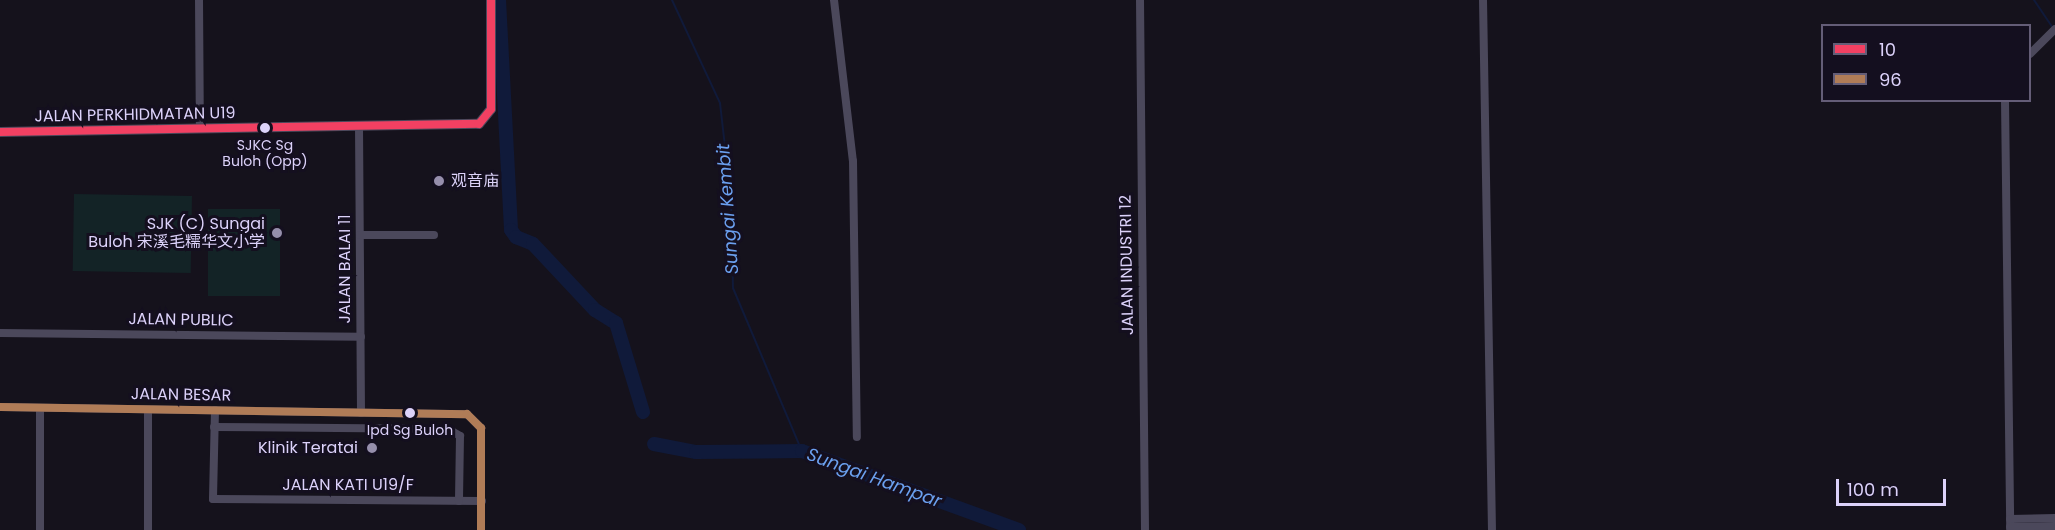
<!DOCTYPE html>
<html>
<head>
<meta charset="utf-8">
<style>
	body { margin:0 }
	#map { position:relative; width:2055px; height:530px; overflow:hidden; background:#15121c; font-family:Poppins,"Noto Sans SC",sans-serif }
	div>[style] { position:absolute }
	.green>* { inset:0; background:#132326; transform-origin:0 0 }
	.stream>* { height:2px; margin:-1px; padding:0 1px; transform-origin:1px; border-radius:1px; background:#101a3a }
	.river>* { height:14px; margin:-7px; padding:0 7px; transform-origin:7px; border-radius:7px; background:#101a3a }
	.minor>* { height:8px; margin:-4px; padding:0 4px; transform-origin:4px; border-radius:4px; background:#4b485b }
	.tertiary>* { height:10px; margin:-5px; padding:0 5px; transform-origin:5px; border-radius:5px; background:#4b485b }
	.bus-1>* { height:8px; margin:-4px; padding:0 4px; transform-origin:4px; border-radius:4px; background:#f24062 }
	.bus-2>* { height:8px; margin:-4px; padding:0 4px; transform-origin:4px; border-radius:4px; background:#b07c57 }
	.dots>* { width:16px; height:16px; translate:-50% -50%; box-sizing:border-box; border:3px solid #140f1f; border-radius:50% }
	span { translate:-50% -50%; white-space:nowrap; text-align:center; line-height:1.15; -webkit-text-stroke:6px #140f1f; paint-order:stroke }
	.bus-label { font-size:14px; color:#dcd2fa }
	.street-label { font-size:16px; color:#dcd2fa }
	.poi-label { font-size:16px; color:#dcd2fa }
	.left { translate:0 -50%; text-align:left }
	.right { translate:-100% -50%; text-align:right }
	.water-label { font-size:18px; color:#6ba0ef; font-style:italic }
	.legend { position:absolute; left:1821px; top:24px; width:210px; height:78px; box-sizing:border-box; background:#140f1f; border:2px solid #645d77; margin:0; padding:8px 10px; list-style:none; font-size:18px; color:#dcd2fa }
	.legend li { display:flex; align-items:center; gap:12px; height:30px }
	.legend b { width:30px; border:2px solid #645d77 }
	.scale { position:absolute; left:1836px; top:479px; width:110px; height:27px; box-sizing:border-box; border:3px solid #dcd2fa; border-top:0; padding-left:8px; font-size:18px; line-height:21px; white-space:nowrap; color:#dcd2fa; -webkit-text-stroke:4px #140f1f; paint-order:stroke }
</style>
</head>
<body>
<div id="map">
	<div class="green">
		<i style="left:192px;top:196px;width:77px;height:118px;rotate:91deg"></i>
		<i style="left:208px;top:209px;width:72px;height:87px"></i>
	</div>
	<div class="stream">
		<i style="left:672px;top:0;width:114px;rotate:65deg"></i>
		<i style="left:720px;top:103px;width:98px;rotate:83.5deg"></i>
		<i style="left:731px;top:200px;width:88px;rotate:88.7deg"></i>
		<i style="left:733px;top:288px;width:177px;rotate:67.1deg"></i>
		<i style="left:2034px;top:0;width:32px;rotate:56deg"></i>
	</div>
	<div class="river">
		<i style="left:499px;top:0;width:230px;rotate:87deg"></i>
		<i style="left:511px;top:230px;width:9px;rotate:54deg"></i>
		<i style="left:516px;top:237px;width:18px;rotate:22deg"></i>
		<i style="left:533px;top:244px;width:91px;rotate:46.8deg"></i>
		<i style="left:595px;top:310px;width:25px;rotate:32deg"></i>
		<i style="left:616px;top:323px;width:93px;rotate:73.1deg"></i>
		<i style="left:654px;top:444px;width:43px;rotate:10.8deg"></i>
		<i style="left:696px;top:452px;width:106px;rotate:-0.5deg"></i>
		<i style="left:802px;top:451px;width:231px;rotate:20deg"></i>
	</div>
	<div class="minor">
		<i style="left:199px;top:0;width:129px;rotate:89.6deg"></i>
		<i style="left:834px;top:0;width:162px;rotate:83.3deg"></i>
		<i style="left:853px;top:161px;width:276px;rotate:89.2deg"></i>
		<i style="left:1140px;top:0;width:530px;rotate:89.46deg"></i>
		<i style="left:1483px;top:0;width:530px;rotate:89.03deg"></i>
		<i style="left:2030px;top:54px;width:35px;rotate:-45deg"></i>
		<i style="left:2005px;top:100px;width:430px;rotate:89.3deg"></i>
		<i style="left:359px;top:126px;width:287px;rotate:89.6deg"></i>
		<i style="left:360px;top:235px;width:74px"></i>
		<i style="left:0;top:333px;width:361px;rotate:0.6deg"></i>
		<i style="left:0;top:407px;width:467px;rotate:0.9deg"></i>
		<i style="left:467px;top:414px;width:20px;rotate:45deg"></i>
		<i style="left:481px;top:428px;width:102px;rotate:90deg"></i>
		<i style="left:40px;top:408px;width:122px;rotate:90deg"></i>
		<i style="left:148px;top:410px;width:120px;rotate:90deg"></i>
		<i style="left:215px;top:410px;width:89px;rotate:91.3deg"></i>
		<i style="left:213px;top:499px;width:269px;rotate:0.4deg"></i>
		<i style="left:214px;top:427px;width:234px;rotate:0.5deg"></i>
		<i style="left:448px;top:429px;width:14px;rotate:30deg"></i>
		<i style="left:460px;top:436px;width:65px;rotate:90.9deg"></i>
		<i style="left:2010px;top:519px;width:45px;rotate:-1.3deg"></i>
		<i style="left:2010px;top:527px;width:45px;rotate:-1.3deg"></i>
	</div>
	<div class="tertiary">
		<i style="left:0;top:132px;width:479px;rotate:-1deg"></i>
		<i style="left:479px;top:124px;width:19px;rotate:-51deg"></i>
		<i style="left:491px;top:109px;width:109px;rotate:-90deg"></i>
	</div>
	<div class="bus-1">
		<i style="left:0;top:132px;width:479px;rotate:-1deg"></i>
		<i style="left:479px;top:124px;width:19px;rotate:-51deg"></i>
		<i style="left:491px;top:109px;width:109px;rotate:-90deg"></i>
	</div>
	<div class="bus-2">
		<i style="left:0;top:407px;width:467px;rotate:0.9deg"></i>
		<i style="left:467px;top:414px;width:20px;rotate:45deg"></i>
		<i style="left:481px;top:428px;width:102px;rotate:90deg"></i>
	</div>
	<div class="dots">
		<i style="left:265px;top:128px;background:#dcd2fa"></i>
		<i style="left:439px;top:181px;background:#968fac"></i>
		<i style="left:277px;top:233px;background:#968fac"></i>
		<i style="left:410px;top:413px;background:#dcd2fa"></i>
		<i style="left:372px;top:448px;background:#968fac"></i>
	</div>
	<div class="bus-label">
		<span style="left:265px;top:153px">SJKC Sg<br>Buloh (Opp)</span>
		<span style="left:410px;top:430px">Ipd Sg Buloh</span>
	</div>
	<div class="street-label">
		<span style="left:135px;top:115px;rotate:-1deg">JALAN PERKHIDMATAN U19</span>
		<span style="left:1127px;top:265px;rotate:-91deg">JALAN INDUSTRI 12</span>
		<span style="left:345px;top:269px;rotate:-90deg">JALAN BALAI 11</span>
		<span style="left:181px;top:320px;rotate:1deg">JALAN PUBLIC</span>
		<span style="left:181px;top:395px;rotate:1deg">JALAN BESAR</span>
		<span style="left:348px;top:485px">JALAN KATI U19/F</span>
	</div>
	<div class="poi-label">
		<span class="left" style="left:451px;top:181px">观音庙</span>
		<span class="right" style="left:265px;top:233px">SJK (C) Sungai<br>Buloh 宋溪毛糯华文小学</span>
		<span class="right" style="left:358px;top:448px">Klinik Teratai</span>
	</div>
	<div class="water-label">
		<span style="left:728px;top:209px;rotate:-94deg">Sungai Kembit</span>
		<span style="left:874px;top:478px;rotate:20deg">Sungai Hampar</span>
	</div>
	<ul class="legend">
	<li><b style="height:8px;background:#f24062"></b>10</li>
	<li><b style="height:8px;background:#b07c57"></b>96</li>
	</ul>
	<div class="scale">100 m</div>
</div>
</body>
</html>
